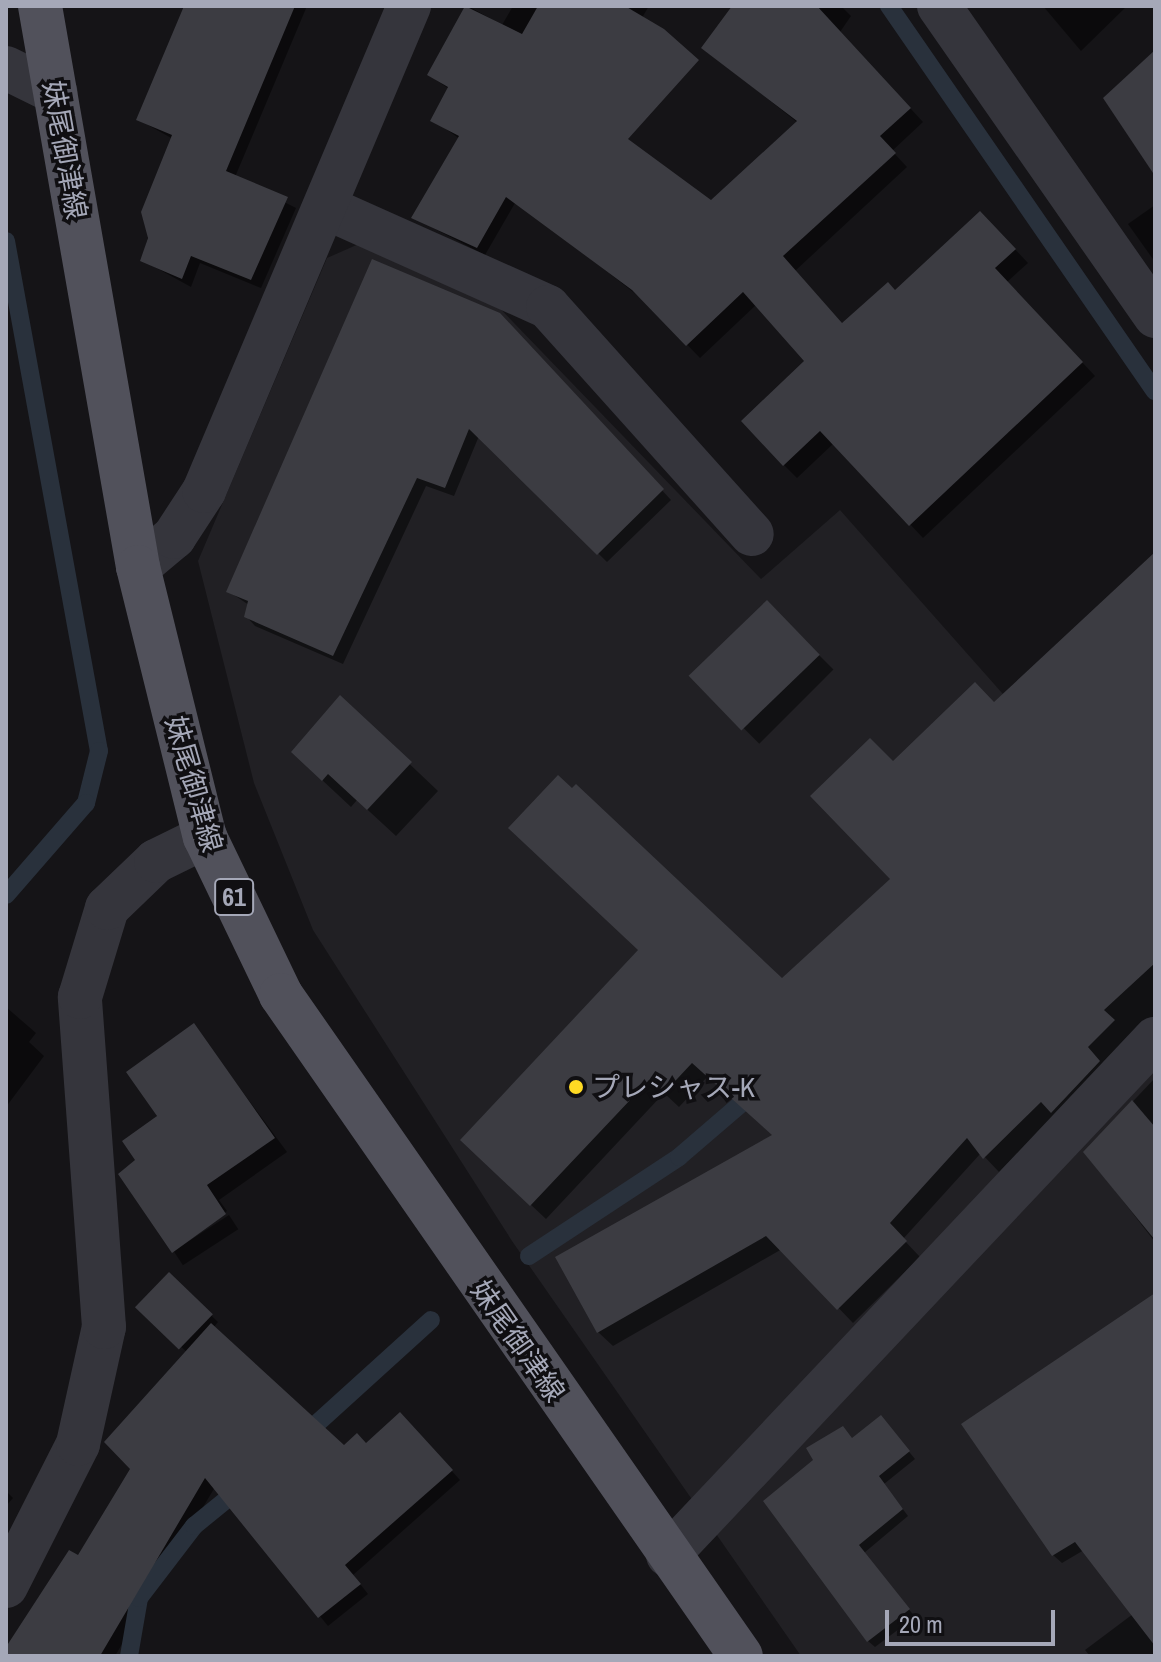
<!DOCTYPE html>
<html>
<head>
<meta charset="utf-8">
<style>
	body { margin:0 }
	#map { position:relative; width:1161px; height:1662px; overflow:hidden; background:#151417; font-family:"Archivo Narrow","Noto Sans JP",sans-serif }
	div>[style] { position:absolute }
	.built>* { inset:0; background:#212024 }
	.shadow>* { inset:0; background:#0007; transform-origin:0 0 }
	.stream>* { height:18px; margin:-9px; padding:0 9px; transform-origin:9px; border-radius:9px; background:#29313c }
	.building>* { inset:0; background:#3c3c42; transform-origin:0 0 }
	.minor>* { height:44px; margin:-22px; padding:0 22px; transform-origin:22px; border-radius:22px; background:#35353c }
	.primary>* { height:44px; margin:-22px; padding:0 22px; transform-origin:22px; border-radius:22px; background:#51515b }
	.dots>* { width:22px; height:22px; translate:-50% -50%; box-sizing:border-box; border:4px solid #100f12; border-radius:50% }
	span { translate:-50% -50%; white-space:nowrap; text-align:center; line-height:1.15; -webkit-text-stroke:7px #100f12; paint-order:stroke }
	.shield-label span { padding:2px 6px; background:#100f12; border:2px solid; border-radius:6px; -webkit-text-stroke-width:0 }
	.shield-label { font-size:26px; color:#a5a8b8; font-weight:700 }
	.street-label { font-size:28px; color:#a5a8b8 }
	.poi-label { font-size:28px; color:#a5a8b8 }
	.left { translate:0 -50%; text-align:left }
	.frame { position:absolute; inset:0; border:8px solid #a5a8b8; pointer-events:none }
	.scale { position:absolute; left:885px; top:1610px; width:170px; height:36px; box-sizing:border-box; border:4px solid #a5a8b8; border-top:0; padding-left:10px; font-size:24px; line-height:28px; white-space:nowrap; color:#a5a8b8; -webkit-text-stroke:6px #100f12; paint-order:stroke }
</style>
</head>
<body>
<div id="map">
	<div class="built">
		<i style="clip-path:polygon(361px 243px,491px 299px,761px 579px,840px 510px,1104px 808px,1155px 798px,1155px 1656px,801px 1656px,512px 1241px,313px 930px,254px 783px,198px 561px,327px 258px)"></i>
	</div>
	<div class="shadow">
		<i style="clip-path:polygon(186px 6px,307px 6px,235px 177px,296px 208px,261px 288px,200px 263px,191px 287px,142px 260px,173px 139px,139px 120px)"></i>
		<i style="clip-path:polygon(468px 6px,502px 25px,513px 6px,649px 6px,526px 211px,515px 203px,485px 255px,414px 218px,460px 139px,433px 120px,449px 89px,429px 75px)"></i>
		<i style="clip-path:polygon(735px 6px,841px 6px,851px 16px,840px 32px,923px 122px,892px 151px,907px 167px,795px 271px,842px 325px,994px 227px,1028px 263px,1007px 282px,1095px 376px,923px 538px,834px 443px,797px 478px,784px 465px,807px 361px,757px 304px,700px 358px,646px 302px,564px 238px,711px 203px,798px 123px,704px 48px)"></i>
		<i style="clip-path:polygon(1043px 6px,1127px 6px,1081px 51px)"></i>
		<i style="clip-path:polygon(1155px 205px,1155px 262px,1128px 224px)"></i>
		<i style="clip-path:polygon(510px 325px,671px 500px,607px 562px,479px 436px,454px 496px,426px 486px,343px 664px,255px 626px,246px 616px,249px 605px,228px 591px)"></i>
		<i style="clip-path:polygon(1155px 555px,1155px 1034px,1056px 1116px,999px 1172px,981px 1153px,903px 1239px,920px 1257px,853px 1323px,782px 1249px,613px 1346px,598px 1332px,774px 1136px,708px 1076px,679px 1107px,664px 1093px,546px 1219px,477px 1154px,782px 981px,893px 880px,893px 763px,994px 704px)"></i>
		<i style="left:767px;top:603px;width:94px;height:105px;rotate:45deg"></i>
		<i style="clip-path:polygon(340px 698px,438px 791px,396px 836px,357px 800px,351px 807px,321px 779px)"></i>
		<i style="clip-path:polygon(6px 1007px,36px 1033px,29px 1042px,44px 1056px,6px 1107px)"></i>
		<i style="clip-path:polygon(194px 1026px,287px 1152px,219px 1200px,227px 1211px,173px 1249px,138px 1160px)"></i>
		<i style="clip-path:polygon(1155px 1078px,1155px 1242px,1085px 1152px)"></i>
		<i style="left:229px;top:1215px;width:17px;height:66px;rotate:57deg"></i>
		<i style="clip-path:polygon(169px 1275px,218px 1322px,213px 1328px,344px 1448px,367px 1445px,409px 1424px,460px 1480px,353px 1575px,368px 1594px,328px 1626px,215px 1487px,115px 1656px,6px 1656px,78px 1558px,132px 1468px,188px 1353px,143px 1313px)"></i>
		<i style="clip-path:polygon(1155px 1320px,1155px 1656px,1090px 1656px,1085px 1650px,1133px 1614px,1084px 1550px,1062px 1563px,1053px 1555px)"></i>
		<i style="clip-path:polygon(887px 1425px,915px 1459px,884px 1484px,908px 1516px,864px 1553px,915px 1617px,875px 1647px,868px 1641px,816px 1461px,843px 1428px,853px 1440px)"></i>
		<i style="clip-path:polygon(6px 1491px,13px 1498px,6px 1506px)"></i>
	</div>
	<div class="stream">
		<i style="left:889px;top:6px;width:468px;rotate:55.4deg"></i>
		<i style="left:6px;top:241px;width:518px;rotate:79.67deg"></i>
		<i style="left:99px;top:751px;width:54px;rotate:104deg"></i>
		<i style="left:86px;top:803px;width:122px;rotate:131deg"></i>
		<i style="left:529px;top:1256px;width:180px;rotate:-33.4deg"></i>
		<i style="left:679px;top:1157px;width:103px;rotate:-40.7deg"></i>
		<i style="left:302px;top:1437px;width:174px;rotate:-42.2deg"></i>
		<i style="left:129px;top:1656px;width:59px;rotate:-80.2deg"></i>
		<i style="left:139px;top:1598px;width:91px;rotate:-52.6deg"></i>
		<i style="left:194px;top:1526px;width:63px;rotate:-39.2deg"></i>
	</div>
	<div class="building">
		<i style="clip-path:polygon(184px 6px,295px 6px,226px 171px,288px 197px,251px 280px,191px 256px,182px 279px,140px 261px,148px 238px,141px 212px,172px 135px,136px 120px)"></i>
		<i style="clip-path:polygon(465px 6px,522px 34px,538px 6px,625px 6px,664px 29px,699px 60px,628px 139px,711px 200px,797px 121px,701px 48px,732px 6px,817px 6px,911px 108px,880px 136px,896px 153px,783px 256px,842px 323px,888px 282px,895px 290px,980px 211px,1016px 249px,995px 268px,1083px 362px,909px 526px,820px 431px,783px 466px,741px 421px,804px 361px,743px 292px,686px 346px,632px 290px,506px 197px,477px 248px,411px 218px,459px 136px,430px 121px,448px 87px,427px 75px)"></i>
		<i style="clip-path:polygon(1155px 50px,1155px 176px,1103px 98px)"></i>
		<i style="clip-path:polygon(372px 259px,500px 313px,664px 489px,597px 555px,469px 429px,445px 488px,417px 478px,333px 656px,244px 617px,248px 601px,226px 592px)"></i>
		<i style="clip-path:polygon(1155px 552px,1155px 963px,1104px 1010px,1115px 1020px,1088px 1047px,1100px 1061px,1051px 1113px,1041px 1102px,983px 1159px,967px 1138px,890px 1223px,907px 1241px,837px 1310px,766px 1236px,597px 1333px,555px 1257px,772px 1135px,692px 1063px,663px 1094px,649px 1080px,530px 1206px,460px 1140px,638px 950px,508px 828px,558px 775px,572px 788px,576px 784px,782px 978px,890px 879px,810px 796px,870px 738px,893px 761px,975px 682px,994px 702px)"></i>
		<i style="left:767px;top:600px;width:76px;height:109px;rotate:46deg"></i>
		<i style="clip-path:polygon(340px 695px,412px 762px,367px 810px,328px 774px,322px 781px,291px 752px)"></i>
		<i style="clip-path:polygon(194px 1023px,275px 1138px,207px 1185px,226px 1214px,172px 1253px,118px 1174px,135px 1160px,122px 1141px,157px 1116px,126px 1072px)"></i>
		<i style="clip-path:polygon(1132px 1100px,1155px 1127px,1155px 1240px,1083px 1152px)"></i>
		<i style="left:169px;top:1272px;width:61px;height:49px;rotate:44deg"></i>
		<i style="clip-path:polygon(1155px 1293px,1155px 1646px,1075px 1542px,1052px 1556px,961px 1424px)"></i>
		<i style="clip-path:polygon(211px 1323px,344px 1445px,357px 1433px,366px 1443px,400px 1412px,453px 1470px,345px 1565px,361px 1584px,318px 1618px,205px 1478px,100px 1656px,6px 1656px,6px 1647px,69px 1550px,78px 1555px,130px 1469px,104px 1442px)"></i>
		<i style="clip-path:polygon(881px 1415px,910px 1451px,879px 1476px,903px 1509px,859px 1545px,910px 1609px,867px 1642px,763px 1501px,813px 1460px,806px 1448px,843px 1426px,852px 1438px)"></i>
	</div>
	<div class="minor">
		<i style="left:939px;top:6px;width:378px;rotate:55.1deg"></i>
		<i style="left:6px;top:68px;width:55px;rotate:26.1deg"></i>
		<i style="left:327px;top:208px;width:242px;rotate:24.1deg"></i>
		<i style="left:548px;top:307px;width:305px;rotate:48.1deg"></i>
		<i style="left:138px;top:567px;width:47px;rotate:-39.8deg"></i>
		<i style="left:174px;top:537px;width:55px;rotate:-56.9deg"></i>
		<i style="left:204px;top:491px;width:527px;rotate:-67.09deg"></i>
		<i style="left:668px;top:1555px;width:710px;rotate:-46.66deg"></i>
		<i style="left:6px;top:1586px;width:159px;rotate:-63.1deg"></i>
		<i style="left:78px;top:1444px;width:120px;rotate:-77.5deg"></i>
		<i style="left:104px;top:1327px;width:331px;rotate:-94.2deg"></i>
		<i style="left:80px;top:997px;width:93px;rotate:-73.1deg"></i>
		<i style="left:107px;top:908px;width:68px;rotate:-43.8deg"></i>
		<i style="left:156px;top:861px;width:55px;rotate:-26.1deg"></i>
	</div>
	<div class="primary">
		<i style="left:40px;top:6px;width:569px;rotate:80.09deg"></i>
		<i style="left:138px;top:567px;width:278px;rotate:76.1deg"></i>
		<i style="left:205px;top:837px;width:175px;rotate:64.3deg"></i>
		<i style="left:281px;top:995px;width:805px;rotate:55.17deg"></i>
	</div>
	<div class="dots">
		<i style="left:576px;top:1087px;background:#ffda24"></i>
	</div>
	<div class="shield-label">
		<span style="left:234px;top:897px">61</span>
	</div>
	<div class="street-label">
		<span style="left:65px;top:150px;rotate:80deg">妹尾御津線</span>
		<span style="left:194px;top:784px;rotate:74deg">妹尾御津線</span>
		<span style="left:518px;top:1341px;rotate:55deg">妹尾御津線</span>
	</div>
	<div class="poi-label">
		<span class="left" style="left:592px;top:1087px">プレシャス-K</span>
	</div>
	<div class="frame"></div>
	<div class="scale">20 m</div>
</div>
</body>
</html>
